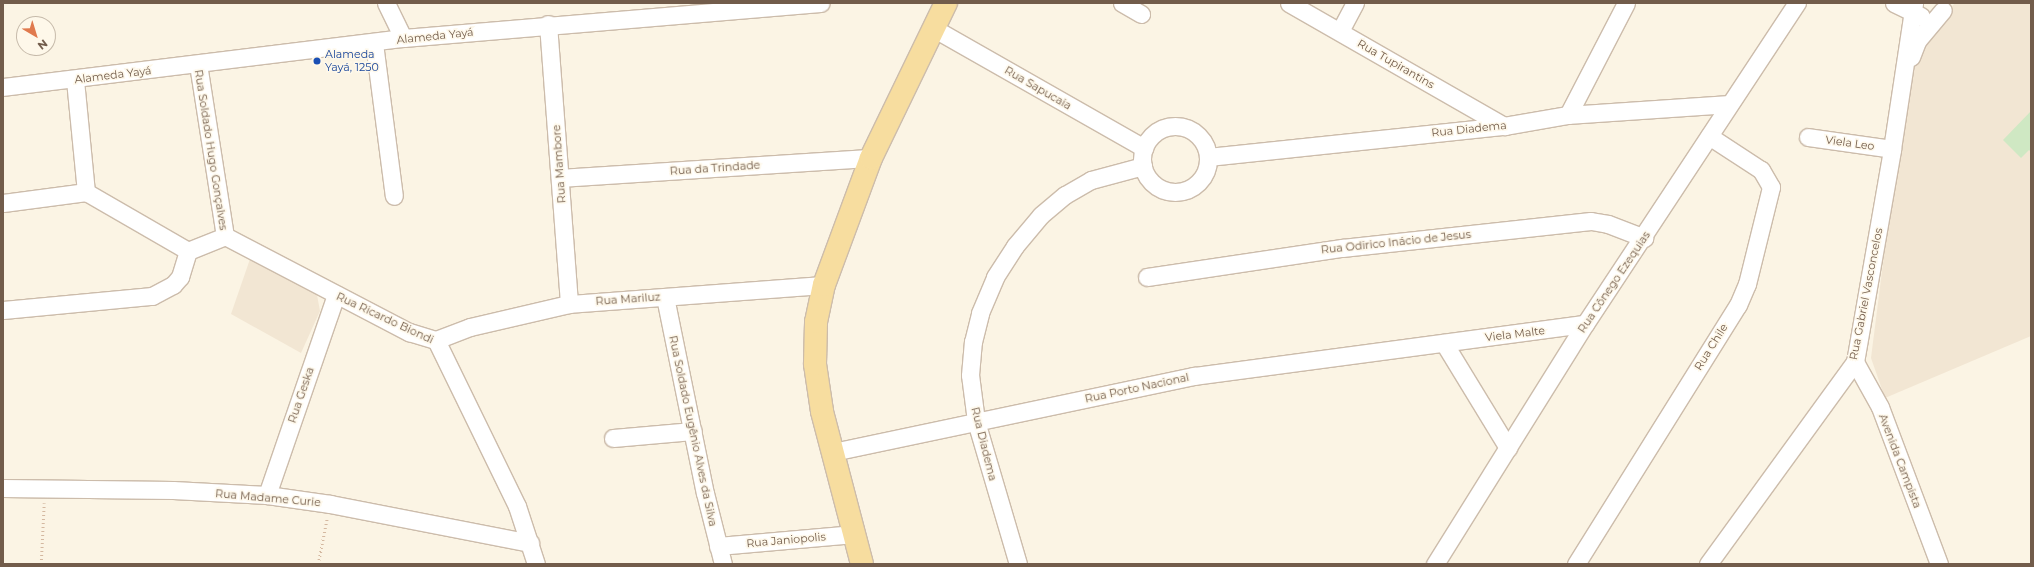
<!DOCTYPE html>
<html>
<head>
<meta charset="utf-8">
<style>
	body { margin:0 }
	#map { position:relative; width:2034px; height:567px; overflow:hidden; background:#fbf4e4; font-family:Montserrat,sans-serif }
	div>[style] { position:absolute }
	.residential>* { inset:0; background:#f2e6d3 }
	.green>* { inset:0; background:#cfe8c3 }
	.path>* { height:2.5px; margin-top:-1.25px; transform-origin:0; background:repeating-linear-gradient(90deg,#d4b8a0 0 1px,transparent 0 4px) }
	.roads { filter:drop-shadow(1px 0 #ccbcab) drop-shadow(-1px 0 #ccbcab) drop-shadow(0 1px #ccbcab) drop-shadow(0 -1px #ccbcab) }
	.minor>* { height:17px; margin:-8.5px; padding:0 8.5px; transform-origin:8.5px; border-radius:8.5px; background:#fff }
	.minor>.ring { margin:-8.5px; padding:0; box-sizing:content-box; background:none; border:17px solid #fff; border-radius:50% }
	.major>* { height:22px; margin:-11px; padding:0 11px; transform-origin:11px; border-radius:11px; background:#f7dd9f }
	.dots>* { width:11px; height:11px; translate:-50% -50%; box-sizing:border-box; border:2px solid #fef8ea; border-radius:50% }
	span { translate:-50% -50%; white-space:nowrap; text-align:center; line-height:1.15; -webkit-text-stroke:3px #fef8ea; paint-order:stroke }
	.street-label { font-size:11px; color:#725c4b }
	.transit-label { font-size:11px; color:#164399 }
	.left { translate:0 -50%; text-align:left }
	.frame { position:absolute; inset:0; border:4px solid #725c4b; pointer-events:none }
	.north { position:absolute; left:16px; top:16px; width:40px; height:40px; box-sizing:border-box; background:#fef8ea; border:1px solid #c6baaa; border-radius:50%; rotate:142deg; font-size:11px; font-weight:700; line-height:16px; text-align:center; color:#725c4b }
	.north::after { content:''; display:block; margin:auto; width:14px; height:18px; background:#e07a4e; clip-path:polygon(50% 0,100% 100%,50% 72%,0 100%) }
</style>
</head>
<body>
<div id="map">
	<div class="residential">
		<i style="clip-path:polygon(1955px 3px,2031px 3px,2031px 336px,1885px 398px,1871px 358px,1905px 90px,1923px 37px)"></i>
		<i style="clip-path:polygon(250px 259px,317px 295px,320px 311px,301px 353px,231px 314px)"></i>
	</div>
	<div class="green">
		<i style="clip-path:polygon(2031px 111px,2031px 152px,2029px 150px,2021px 158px,2003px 140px)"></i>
	</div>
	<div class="path">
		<i style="left:41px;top:564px;width:61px;rotate:-87.2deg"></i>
		<i style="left:318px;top:564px;width:47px;rotate:-78.9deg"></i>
	</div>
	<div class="roads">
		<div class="minor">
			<i style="left:386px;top:3px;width:39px;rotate:64deg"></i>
			<i style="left:1122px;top:3px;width:22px;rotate:30deg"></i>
			<i style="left:1289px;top:3px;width:248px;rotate:29.8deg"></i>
			<i style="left:1894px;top:3px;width:30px;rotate:26deg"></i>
			<i style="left:548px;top:24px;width:281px;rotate:85.7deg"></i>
			<i style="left:933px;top:28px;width:243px;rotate:29.6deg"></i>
			<i style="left:1340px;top:31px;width:32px;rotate:-62deg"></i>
			<i style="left:374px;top:43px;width:154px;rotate:82.6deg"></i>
			<i style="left:1911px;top:57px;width:17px;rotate:-69deg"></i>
			<i style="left:1917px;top:41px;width:40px;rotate:-50deg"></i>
			<i style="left:198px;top:64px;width:174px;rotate:81.1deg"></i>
			<i style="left:75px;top:80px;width:113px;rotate:84.4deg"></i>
			<i style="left:3px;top:87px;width:403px;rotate:-7deg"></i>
			<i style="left:403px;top:38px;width:419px;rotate:-4.8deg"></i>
			<i style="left:1568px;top:115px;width:126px;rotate:-62.6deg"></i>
			<i class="ring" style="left:1142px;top:126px;width:49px;height:49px"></i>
			<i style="left:1808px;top:137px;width:85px;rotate:8.1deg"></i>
			<i style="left:1208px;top:157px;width:298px;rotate:-6deg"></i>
			<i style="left:1504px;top:126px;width:65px;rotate:-9.8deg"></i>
			<i style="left:1568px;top:115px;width:161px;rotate:-3.9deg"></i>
			<i style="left:560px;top:178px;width:312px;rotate:-3.7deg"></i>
			<i style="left:3px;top:203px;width:84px;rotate:-7.5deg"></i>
			<i style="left:86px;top:192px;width:118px;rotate:30deg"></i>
			<i style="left:225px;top:236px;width:208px;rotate:27.6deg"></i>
			<i style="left:409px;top:332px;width:28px;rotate:17deg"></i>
			<i style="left:436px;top:340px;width:185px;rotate:64deg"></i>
			<i style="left:517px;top:506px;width:61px;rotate:71.9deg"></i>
			<i style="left:1147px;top:277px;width:197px;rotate:-8.5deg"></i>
			<i style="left:1342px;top:248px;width:250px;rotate:-6.2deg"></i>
			<i style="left:1591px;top:221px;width:17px;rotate:10deg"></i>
			<i style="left:1608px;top:224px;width:39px;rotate:21deg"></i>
			<i style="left:665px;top:297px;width:200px;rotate:78.5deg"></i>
			<i style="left:705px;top:493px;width:73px;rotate:75.8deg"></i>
			<i style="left:3px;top:310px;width:150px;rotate:-5.4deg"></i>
			<i style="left:152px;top:296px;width:24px;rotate:-28deg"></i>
			<i style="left:173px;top:285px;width:11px;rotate:-49deg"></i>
			<i style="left:180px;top:277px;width:27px;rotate:-73deg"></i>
			<i style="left:188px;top:251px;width:40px;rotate:-22deg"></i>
			<i style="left:436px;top:340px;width:36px;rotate:-21deg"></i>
			<i style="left:470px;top:327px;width:102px;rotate:-13.1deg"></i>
			<i style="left:569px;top:304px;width:256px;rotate:-4.3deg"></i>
			<i style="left:1444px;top:343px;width:123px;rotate:58.6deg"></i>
			<i style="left:1855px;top:362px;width:51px;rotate:60.9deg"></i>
			<i style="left:1880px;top:407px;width:168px;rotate:69.4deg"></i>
			<i style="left:613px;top:438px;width:80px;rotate:-5deg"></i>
			<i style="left:833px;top:452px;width:369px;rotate:-11.9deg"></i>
			<i style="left:1194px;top:376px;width:394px;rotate:-7.6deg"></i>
			<i style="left:3px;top:488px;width:170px;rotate:0.7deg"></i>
			<i style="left:173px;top:490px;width:94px;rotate:3deg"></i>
			<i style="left:267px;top:495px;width:64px;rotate:8.1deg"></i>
			<i style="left:330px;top:504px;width:204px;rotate:11deg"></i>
			<i style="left:267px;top:495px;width:212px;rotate:-71deg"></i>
			<i style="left:718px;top:546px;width:137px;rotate:-5deg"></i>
			<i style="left:1018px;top:564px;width:149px;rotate:-106.4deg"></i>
			<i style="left:976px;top:421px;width:46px;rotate:-97.4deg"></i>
			<i style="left:970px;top:375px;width:33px;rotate:-85deg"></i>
			<i style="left:973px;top:342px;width:30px;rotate:-76deg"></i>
			<i style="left:980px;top:313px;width:39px;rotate:-67deg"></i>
			<i style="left:995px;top:277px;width:37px;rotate:-57deg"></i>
			<i style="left:1015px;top:246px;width:40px;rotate:-50deg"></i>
			<i style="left:1041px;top:215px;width:31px;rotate:-40deg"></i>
			<i style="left:1065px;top:195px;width:30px;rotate:-30deg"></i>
			<i style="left:1091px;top:180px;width:54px;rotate:-15.1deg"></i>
			<i style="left:1435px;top:564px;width:283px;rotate:-58deg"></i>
			<i style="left:1585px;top:324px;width:385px;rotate:-56.6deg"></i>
			<i style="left:1576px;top:564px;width:305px;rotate:-58deg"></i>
			<i style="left:1738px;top:305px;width:23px;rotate:-67deg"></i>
			<i style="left:1747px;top:284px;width:100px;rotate:-76.1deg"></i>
			<i style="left:1771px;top:187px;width:20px;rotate:-120deg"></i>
			<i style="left:1761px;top:170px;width:62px;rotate:-146.8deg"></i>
			<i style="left:1708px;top:564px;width:250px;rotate:-54deg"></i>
			<i style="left:1855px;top:362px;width:216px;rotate:-80.1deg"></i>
			<i style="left:1892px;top:149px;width:148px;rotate:-81.4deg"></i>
		</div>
		<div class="major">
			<i style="left:862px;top:564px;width:158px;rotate:-104.7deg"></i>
			<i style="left:822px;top:411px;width:48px;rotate:-98.5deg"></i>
			<i style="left:815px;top:364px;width:42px;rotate:-88.6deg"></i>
			<i style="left:816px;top:322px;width:38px;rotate:-78deg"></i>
			<i style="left:824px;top:285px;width:135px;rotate:-69.7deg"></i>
			<i style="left:871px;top:158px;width:172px;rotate:-64.2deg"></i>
		</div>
	</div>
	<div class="dots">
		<i style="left:317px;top:61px;background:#1a4fb4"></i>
	</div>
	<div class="street-label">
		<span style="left:435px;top:36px;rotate:-6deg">Alameda Yayá</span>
		<span style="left:1396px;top:64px;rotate:30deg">Rua Tupirantins</span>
		<span style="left:113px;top:75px;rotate:-7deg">Alameda Yayá</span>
		<span style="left:1038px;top:88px;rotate:30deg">Rua Sapucaia</span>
		<span style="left:1469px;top:129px;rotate:-6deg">Rua Diadema</span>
		<span style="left:1850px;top:143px;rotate:8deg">Viela Leo</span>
		<span style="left:211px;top:150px;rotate:81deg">Rua Soldado Hugo Gonçalves</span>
		<span style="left:559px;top:164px;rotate:-94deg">Rua Mambore</span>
		<span style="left:715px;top:168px;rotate:-4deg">Rua da Trindade</span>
		<span style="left:1396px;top:242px;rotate:-6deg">Rua Odirico Inácio de Jesus</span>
		<span style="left:1614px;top:282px;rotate:-56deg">Rua Cônego Ezequias</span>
		<span style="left:1866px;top:294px;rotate:-79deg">Rua Gabriel Vasconcelos</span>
		<span style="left:628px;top:299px;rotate:-4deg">Rua Mariluz</span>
		<span style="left:385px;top:318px;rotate:25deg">Rua Ricardo Biondi</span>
		<span style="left:1515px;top:334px;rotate:-7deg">Viela Malte</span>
		<span style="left:1711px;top:347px;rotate:-58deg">Rua Chile</span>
		<span style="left:1137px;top:388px;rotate:-12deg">Rua Porto Nacional</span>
		<span style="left:301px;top:395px;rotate:-71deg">Rua Geska</span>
		<span style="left:693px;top:431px;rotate:78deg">Rua Soldado Eugênio Alves da Silva</span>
		<span style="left:984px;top:444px;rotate:76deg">Rua Diadema</span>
		<span style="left:1900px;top:461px;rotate:69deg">Avenida Campista</span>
		<span style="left:268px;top:498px;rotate:5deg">Rua Madame Curie</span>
		<span style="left:786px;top:540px;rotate:-5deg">Rua Janiopolis</span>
	</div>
	<div class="transit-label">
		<span class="left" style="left:325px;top:61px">Alameda<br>Yayá, 1250</span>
	</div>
	<div class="frame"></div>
	<div class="north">N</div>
</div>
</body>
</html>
